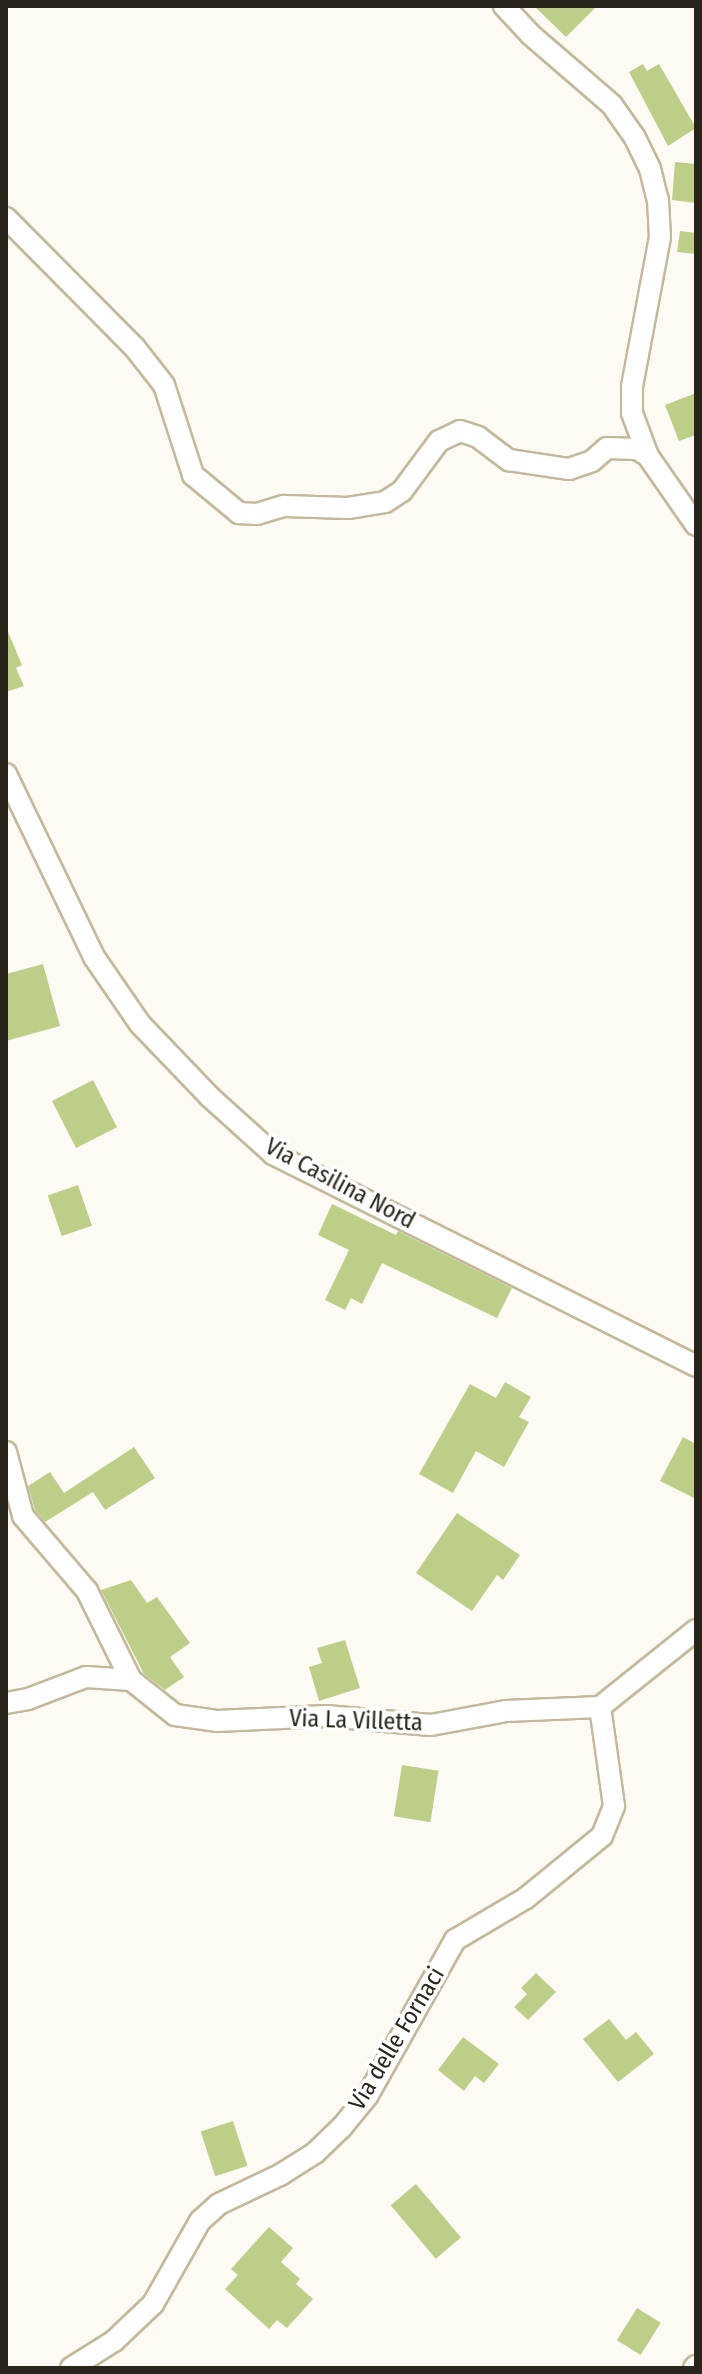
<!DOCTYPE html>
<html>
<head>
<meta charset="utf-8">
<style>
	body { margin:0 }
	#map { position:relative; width:702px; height:2374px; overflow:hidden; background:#fdfaf4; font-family:"Fira Sans Condensed",sans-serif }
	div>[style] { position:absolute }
	.building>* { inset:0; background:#bdce88; transform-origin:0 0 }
	.roads { filter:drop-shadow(2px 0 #c4b89b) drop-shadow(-2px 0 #c4b89b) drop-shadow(0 2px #c4b89b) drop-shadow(0 -2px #c4b89b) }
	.minor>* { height:20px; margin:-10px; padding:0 10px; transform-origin:10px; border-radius:10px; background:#fff }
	span { translate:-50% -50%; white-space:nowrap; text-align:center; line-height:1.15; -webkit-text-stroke:7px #fff; paint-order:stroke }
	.street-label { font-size:24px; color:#2a251a }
	.frame { position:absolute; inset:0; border:8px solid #2a251a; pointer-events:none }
</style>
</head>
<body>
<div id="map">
	<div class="building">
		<i style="clip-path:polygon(534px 6px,597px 6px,566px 37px)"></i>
		<i style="clip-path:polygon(643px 64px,647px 71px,659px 64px,696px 128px,668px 146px,629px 72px)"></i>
		<i style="clip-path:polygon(675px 162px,696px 164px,696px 203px,672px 200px)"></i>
		<i style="clip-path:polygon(680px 231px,696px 233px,696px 254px,677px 252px)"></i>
		<i style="clip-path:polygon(696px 393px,696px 435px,679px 441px,665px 405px)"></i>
		<i style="clip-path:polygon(6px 627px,22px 665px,16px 668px,24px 686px,6px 692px)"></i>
		<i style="clip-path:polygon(43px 964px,60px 1026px,6px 1041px,6px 974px)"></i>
		<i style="left:93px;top:1080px;width:53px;height:46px;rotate:63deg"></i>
		<i style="left:78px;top:1185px;width:43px;height:32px;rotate:71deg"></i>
		<i style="clip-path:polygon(332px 1204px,396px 1235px,398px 1231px,512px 1288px,497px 1318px,382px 1263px,362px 1304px,351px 1298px,345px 1310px,325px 1300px,349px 1250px,318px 1235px)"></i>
		<i style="clip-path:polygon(505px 1382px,531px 1397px,519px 1417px,529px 1422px,504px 1467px,476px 1451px,453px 1493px,419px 1474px,470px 1384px,496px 1398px)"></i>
		<i style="clip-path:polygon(683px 1437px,696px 1444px,696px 1499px,660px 1481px)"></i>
		<i style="clip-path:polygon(134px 1447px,155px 1478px,105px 1510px,93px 1492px,45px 1522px,35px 1510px,28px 1486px,50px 1472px,64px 1493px)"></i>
		<i style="clip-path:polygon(457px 1513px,520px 1555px,503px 1580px,497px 1575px,472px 1611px,416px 1573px)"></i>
		<i style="clip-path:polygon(131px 1580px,147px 1603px,157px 1597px,190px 1643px,170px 1657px,184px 1677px,165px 1690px,144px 1674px,101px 1590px)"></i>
		<i style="clip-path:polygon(345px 1640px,360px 1688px,319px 1701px,309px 1667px,322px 1663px,317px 1648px)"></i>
		<i style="left:402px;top:1765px;width:37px;height:52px;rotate:9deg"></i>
		<i style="clip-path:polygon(536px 1973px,556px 1992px,528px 2020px,514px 2007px,527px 1994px,521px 1988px)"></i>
		<i style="clip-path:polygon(609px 2019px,626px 2040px,636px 2032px,654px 2054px,618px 2082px,583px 2039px)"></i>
		<i style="clip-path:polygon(463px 2037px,499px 2064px,484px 2083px,475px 2076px,464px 2091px,438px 2070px)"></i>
		<i style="left:233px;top:2121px;width:47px;height:34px;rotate:72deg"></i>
		<i style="left:416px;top:2184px;width:70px;height:33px;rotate:50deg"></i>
		<i style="clip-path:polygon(269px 2227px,293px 2248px,281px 2262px,300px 2279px,296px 2284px,313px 2299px,287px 2328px,277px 2320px,269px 2329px,225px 2289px,238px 2275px,231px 2269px)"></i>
		<i style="left:637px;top:2308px;width:28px;height:38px;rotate:32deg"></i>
	</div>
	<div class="roads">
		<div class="minor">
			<i style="left:504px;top:6px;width:40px;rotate:47deg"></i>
			<i style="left:531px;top:35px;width:107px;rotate:40.8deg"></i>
			<i style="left:612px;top:105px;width:38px;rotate:55deg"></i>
			<i style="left:634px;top:136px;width:37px;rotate:64deg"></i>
			<i style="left:650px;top:169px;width:32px;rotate:76deg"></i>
			<i style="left:658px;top:200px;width:37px;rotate:87deg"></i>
			<i style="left:660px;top:237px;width:153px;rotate:100.6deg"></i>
			<i style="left:632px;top:387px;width:26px;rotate:90deg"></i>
			<i style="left:632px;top:413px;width:46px;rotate:69.6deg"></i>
			<i style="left:648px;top:456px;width:84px;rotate:55.2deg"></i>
			<i style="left:6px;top:218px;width:183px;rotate:45.2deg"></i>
			<i style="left:135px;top:348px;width:47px;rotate:51.9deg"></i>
			<i style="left:164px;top:385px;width:95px;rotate:72.1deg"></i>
			<i style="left:193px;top:475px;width:60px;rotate:39.6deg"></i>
			<i style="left:239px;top:513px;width:18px;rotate:3deg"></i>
			<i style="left:257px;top:514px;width:28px;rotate:-17deg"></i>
			<i style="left:284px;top:506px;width:64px;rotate:1.8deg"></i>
			<i style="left:348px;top:508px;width:37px;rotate:-9deg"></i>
			<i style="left:385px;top:502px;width:20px;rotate:-33deg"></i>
			<i style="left:402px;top:491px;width:62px;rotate:-53.5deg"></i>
			<i style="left:439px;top:441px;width:23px;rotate:-25deg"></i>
			<i style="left:460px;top:431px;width:19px;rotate:18deg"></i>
			<i style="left:478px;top:437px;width:39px;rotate:37deg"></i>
			<i style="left:509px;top:460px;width:61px;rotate:8.5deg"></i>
			<i style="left:569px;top:469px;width:24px;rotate:-19deg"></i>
			<i style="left:592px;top:461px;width:20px;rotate:-41deg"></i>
			<i style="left:607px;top:448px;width:30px;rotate:2deg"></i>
			<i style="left:637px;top:449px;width:13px;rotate:32deg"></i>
			<i style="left:6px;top:774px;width:203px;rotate:64.3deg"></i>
			<i style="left:94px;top:957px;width:81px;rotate:55.5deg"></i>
			<i style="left:140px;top:1024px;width:101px;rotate:46.2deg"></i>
			<i style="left:210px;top:1097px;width:85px;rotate:42.1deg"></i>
			<i style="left:273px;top:1154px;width:473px;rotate:26.6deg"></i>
			<i style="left:6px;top:1452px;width:66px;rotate:75.1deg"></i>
			<i style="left:23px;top:1516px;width:99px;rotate:49.5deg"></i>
			<i style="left:87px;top:1591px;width:99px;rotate:63.7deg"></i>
			<i style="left:6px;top:1703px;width:22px;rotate:-10deg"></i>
			<i style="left:28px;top:1699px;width:62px;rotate:-20.8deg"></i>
			<i style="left:86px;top:1677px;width:45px;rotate:3.8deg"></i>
			<i style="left:131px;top:1680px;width:56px;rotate:38.5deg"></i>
			<i style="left:175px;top:1715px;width:42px;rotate:8.1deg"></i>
			<i style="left:217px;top:1721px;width:109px;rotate:-2.6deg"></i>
			<i style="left:326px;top:1716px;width:105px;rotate:4.9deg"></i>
			<i style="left:431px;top:1725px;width:76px;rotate:-10.6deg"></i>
			<i style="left:506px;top:1711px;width:94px;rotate:-2.4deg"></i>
			<i style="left:600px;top:1707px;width:123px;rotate:-38.7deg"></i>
			<i style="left:71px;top:2368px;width:51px;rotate:-32.1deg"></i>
			<i style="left:114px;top:2341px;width:54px;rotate:-43.5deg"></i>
			<i style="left:153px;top:2304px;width:95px;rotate:-60.5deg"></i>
			<i style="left:200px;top:2221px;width:25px;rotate:-42deg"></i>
			<i style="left:219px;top:2204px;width:68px;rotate:-25.4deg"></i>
			<i style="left:280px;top:2175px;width:41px;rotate:-32.2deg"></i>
			<i style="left:315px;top:2153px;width:37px;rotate:-44deg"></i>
			<i style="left:342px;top:2127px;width:41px;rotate:-50.9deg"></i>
			<i style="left:368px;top:2095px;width:178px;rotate:-60.7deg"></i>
			<i style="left:455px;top:1940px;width:82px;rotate:-30.6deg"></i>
			<i style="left:526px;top:1898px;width:98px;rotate:-39.2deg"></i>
			<i style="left:602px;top:1836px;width:32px;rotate:-68deg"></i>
			<i style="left:614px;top:1806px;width:100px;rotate:-98deg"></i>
			<i style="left:694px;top:2368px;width:3px;rotate:-45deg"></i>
		</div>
	</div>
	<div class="street-label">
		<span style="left:340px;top:1184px;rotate:28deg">Via Casilina Nord</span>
		<span style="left:356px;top:1721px;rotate:2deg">Via La Villetta</span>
		<span style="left:397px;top:2039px;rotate:-59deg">Via delle Fornaci</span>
	</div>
	<div class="frame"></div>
</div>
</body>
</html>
